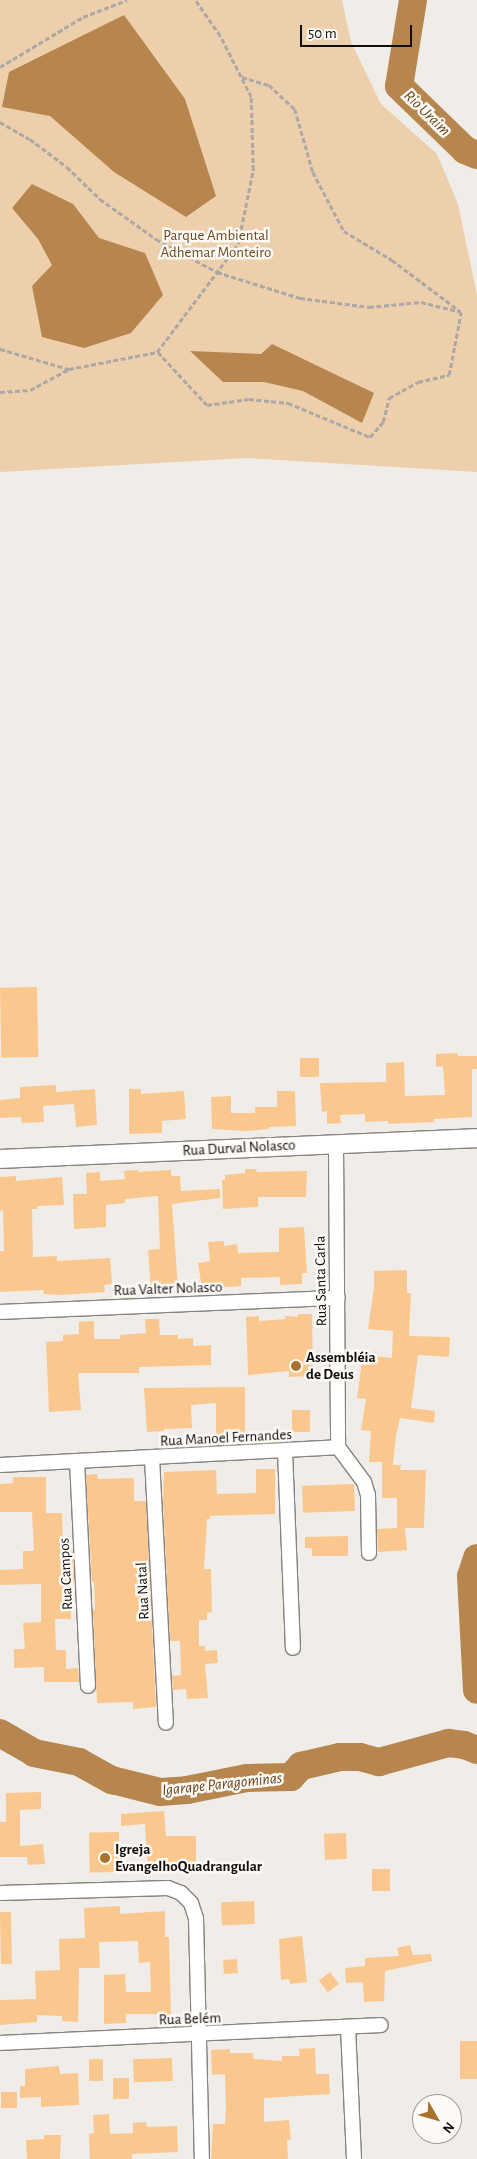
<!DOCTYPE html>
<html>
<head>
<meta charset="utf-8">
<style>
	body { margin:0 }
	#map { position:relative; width:477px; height:2159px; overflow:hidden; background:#f0ede9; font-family:"Alegreya Sans",sans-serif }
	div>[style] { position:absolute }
	.green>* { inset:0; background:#eecfac }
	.water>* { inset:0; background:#b6864e }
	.river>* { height:28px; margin:-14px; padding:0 14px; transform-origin:14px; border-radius:14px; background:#b6864e }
	.building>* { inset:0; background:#fac88e; transform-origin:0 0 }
	.path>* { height:2.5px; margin-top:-1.25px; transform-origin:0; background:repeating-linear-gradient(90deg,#aba8a5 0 5px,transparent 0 7.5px) }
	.roads { filter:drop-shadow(1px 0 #86827f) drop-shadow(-1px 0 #86827f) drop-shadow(0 1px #86827f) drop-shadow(0 -1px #86827f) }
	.minor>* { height:14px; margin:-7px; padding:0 7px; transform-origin:7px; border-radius:7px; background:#fff }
	.tertiary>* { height:18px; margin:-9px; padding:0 9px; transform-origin:9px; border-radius:9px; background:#fff }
	.dots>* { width:14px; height:14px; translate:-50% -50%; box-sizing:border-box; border:2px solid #fdfaf6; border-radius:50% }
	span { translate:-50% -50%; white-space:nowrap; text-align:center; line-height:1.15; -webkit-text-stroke:5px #fdfaf6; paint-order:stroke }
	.park-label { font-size:15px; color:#6b491f }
	.street-label { font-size:15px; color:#0f0e0d }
	.poi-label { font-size:15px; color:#0f0e0d; font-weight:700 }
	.left { translate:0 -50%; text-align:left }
	.water-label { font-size:16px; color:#644217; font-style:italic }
	.north { position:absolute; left:412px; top:2094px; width:50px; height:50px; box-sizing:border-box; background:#fdfaf6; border:1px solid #9e9c99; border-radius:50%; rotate:128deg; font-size:14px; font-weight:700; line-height:20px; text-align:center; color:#0f0e0d }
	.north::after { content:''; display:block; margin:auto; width:18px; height:22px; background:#a8722d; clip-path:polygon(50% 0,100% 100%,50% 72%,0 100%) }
	.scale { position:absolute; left:300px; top:25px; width:112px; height:22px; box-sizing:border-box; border:2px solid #0f0e0d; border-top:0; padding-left:6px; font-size:15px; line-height:18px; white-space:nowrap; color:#0f0e0d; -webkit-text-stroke:4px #fdfaf6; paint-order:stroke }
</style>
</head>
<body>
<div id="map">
	<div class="green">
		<i style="clip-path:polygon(0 0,342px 0,351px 42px,381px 104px,437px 154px,458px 204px,477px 295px,477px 472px,247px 458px,0 472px)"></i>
	</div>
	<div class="water">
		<i style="clip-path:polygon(124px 15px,185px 99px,216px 196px,186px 217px,114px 172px,50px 116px,2px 107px,9px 72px)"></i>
		<i style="clip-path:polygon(32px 184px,73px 204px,99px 238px,145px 253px,163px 295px,131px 333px,84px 348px,42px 337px,32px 286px,52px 265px,38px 239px,12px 208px)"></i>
		<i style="clip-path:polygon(272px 344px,374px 393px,362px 423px,303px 391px,264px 382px,223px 382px,190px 351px,261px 354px)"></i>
	</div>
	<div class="river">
		<i style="left:413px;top:0;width:87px;rotate:99.2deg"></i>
		<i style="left:399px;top:86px;width:92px;rotate:44.1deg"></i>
		<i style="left:465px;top:150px;width:13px;rotate:23deg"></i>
		<i style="left:477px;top:1558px;width:19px;rotate:108deg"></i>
		<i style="left:471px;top:1576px;width:114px;rotate:87deg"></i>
		<i style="left:0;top:1733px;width:39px;rotate:30deg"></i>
		<i style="left:34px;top:1753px;width:46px;rotate:11.3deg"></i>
		<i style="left:79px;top:1762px;width:38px;rotate:29deg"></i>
		<i style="left:112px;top:1780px;width:49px;rotate:14deg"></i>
		<i style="left:160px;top:1792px;width:27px;rotate:-4deg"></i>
		<i style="left:187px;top:1790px;width:61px;rotate:-11.3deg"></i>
		<i style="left:247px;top:1778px;width:44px;rotate:-1.3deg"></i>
		<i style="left:291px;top:1777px;width:15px;rotate:-48deg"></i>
		<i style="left:301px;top:1766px;width:40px;rotate:-13deg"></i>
		<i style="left:340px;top:1757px;width:20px"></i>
		<i style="left:360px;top:1757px;width:20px;rotate:15deg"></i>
		<i style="left:379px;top:1762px;width:72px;rotate:-15.4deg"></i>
		<i style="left:448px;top:1743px;width:16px;rotate:7deg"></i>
		<i style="left:464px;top:1745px;width:14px;rotate:21deg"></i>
	</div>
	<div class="building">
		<i style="left:37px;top:987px;width:70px;height:37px;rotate:89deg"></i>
		<i style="clip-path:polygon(457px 1053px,458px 1056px,477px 1056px,477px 1069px,472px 1069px,472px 1117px,434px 1119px,434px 1122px,388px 1124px,388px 1121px,365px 1122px,365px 1114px,340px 1115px,341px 1123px,327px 1124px,327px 1111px,322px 1112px,320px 1083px,386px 1082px,386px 1063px,404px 1062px,405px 1096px,445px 1095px,443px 1066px,436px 1067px,436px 1054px)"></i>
		<i style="left:300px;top:1058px;width:19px;height:19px"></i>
		<i style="clip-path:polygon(56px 1085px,56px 1092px,95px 1089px,97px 1125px,76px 1127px,74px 1104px,43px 1106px,44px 1122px,22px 1123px,21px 1117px,0 1118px,0 1100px,20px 1098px,20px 1087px)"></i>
		<i style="clip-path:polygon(129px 1089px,141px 1089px,141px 1094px,184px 1091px,186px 1119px,162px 1121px,162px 1133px,129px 1134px)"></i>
		<i style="clip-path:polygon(277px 1091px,295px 1091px,296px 1126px,269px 1127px,269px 1129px,246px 1131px,212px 1129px,211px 1097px,231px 1096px,231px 1113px,255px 1113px,255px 1107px,277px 1107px)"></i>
		<i style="clip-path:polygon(245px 1169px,256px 1169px,257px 1172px,307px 1171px,306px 1197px,258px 1197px,258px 1207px,223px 1209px,222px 1180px,225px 1180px,225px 1175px,245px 1173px)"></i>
		<i style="clip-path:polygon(138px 1170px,138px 1172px,171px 1170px,171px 1176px,180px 1176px,181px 1191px,220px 1189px,220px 1198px,172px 1204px,178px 1289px,151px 1291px,148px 1250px,160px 1249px,158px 1196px,125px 1199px,125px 1203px,106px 1205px,106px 1227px,74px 1229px,73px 1194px,87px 1194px,86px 1173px,100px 1172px,100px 1181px,125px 1179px,124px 1171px)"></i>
		<i style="clip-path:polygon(16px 1176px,16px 1181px,62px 1177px,64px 1205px,37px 1206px,37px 1209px,32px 1209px,33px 1257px,57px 1256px,57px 1261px,110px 1258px,112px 1284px,104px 1285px,105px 1292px,62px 1295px,44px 1294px,43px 1290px,0 1292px,0 1251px,4px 1251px,3px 1210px,0 1211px,0 1177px)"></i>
		<i style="clip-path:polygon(304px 1227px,307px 1273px,302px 1273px,302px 1284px,280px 1285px,280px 1277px,241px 1278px,241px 1286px,202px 1289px,198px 1263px,210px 1261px,208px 1242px,224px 1241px,224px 1246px,237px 1244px,238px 1253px,279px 1252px,279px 1228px)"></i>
		<i style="clip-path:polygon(407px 1270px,407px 1293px,411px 1293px,409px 1336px,450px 1337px,449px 1357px,418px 1355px,411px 1408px,435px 1411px,434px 1423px,400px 1418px,396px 1435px,393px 1465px,401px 1465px,400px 1470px,426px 1470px,424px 1528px,405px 1528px,407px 1550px,378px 1552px,377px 1529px,397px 1528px,397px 1498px,382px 1498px,382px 1462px,369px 1462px,371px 1431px,361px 1430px,366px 1399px,357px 1398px,363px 1355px,392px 1358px,393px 1331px,368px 1329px,374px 1287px,374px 1271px)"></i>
		<i style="clip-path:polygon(298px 1314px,312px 1314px,313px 1376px,289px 1377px,289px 1371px,248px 1375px,246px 1317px,259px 1316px,259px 1321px,285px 1319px,285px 1316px,298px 1317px)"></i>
		<i style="clip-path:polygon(145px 1319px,159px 1319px,160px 1335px,178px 1335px,178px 1339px,193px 1338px,193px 1346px,211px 1345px,211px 1365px,139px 1367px,139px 1373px,78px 1373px,81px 1410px,49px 1412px,46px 1342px,63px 1341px,63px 1335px,79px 1334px,79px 1322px,94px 1321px,94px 1339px,120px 1339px,120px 1335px,146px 1333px)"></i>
		<i style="clip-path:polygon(245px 1387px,245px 1435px,216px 1435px,216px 1403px,191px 1405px,192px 1428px,164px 1429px,164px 1431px,147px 1432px,144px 1388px)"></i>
		<i style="left:292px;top:1410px;width:18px;height:22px"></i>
		<i style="clip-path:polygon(256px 1469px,275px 1469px,275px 1514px,210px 1516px,210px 1519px,207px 1519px,204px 1569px,211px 1569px,212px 1612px,207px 1613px,207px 1620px,199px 1620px,199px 1646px,205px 1646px,205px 1651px,217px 1650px,218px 1663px,205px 1664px,208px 1698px,187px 1699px,186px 1689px,173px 1690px,172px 1676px,181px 1675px,180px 1641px,170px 1641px,163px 1501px,164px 1472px,216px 1470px,217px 1494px,256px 1493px)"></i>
		<i style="clip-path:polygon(97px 1474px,98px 1479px,134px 1478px,134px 1501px,146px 1501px,156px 1707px,133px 1709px,133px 1702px,97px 1703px,93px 1610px,95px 1610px,94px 1582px,92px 1582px,86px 1475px)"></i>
		<i style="clip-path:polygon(13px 1477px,46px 1477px,46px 1513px,62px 1513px,63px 1551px,73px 1551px,74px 1582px,70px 1582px,71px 1619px,55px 1619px,56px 1650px,66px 1650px,66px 1669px,78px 1668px,79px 1682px,44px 1682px,44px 1667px,14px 1668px,14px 1649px,25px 1649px,23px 1623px,41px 1622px,41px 1584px,0 1585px,0 1570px,23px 1569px,23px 1551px,34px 1551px,32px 1512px,0 1512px,0 1484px,13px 1483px)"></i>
		<i style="left:354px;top:1484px;width:27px;height:52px;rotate:88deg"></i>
		<i style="clip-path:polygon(348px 1536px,348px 1556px,312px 1556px,312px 1548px,305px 1548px,305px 1537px)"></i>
		<i style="clip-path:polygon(41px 1792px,41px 1809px,20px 1810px,20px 1846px,43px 1844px,45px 1864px,28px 1865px,27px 1857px,0 1857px,0 1822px,6px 1822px,6px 1793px)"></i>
		<i style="clip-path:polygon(164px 1811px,166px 1836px,196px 1836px,196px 1870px,148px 1870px,145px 1824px,121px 1826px,121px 1814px)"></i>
		<i style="left:119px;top:1832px;width:40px;height:30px;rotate:89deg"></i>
		<i style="left:346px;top:1833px;width:26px;height:22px;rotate:88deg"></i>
		<i style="left:372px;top:1869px;width:18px;height:22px"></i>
		<i style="left:254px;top:1901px;width:23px;height:33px;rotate:88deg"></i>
		<i style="clip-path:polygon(120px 1906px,120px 1914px,165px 1911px,165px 1937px,169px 1937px,171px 2017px,158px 2017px,158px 2014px,126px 2014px,126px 2023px,104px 2024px,104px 1975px,125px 1974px,126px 1992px,151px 1992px,150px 1962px,139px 1963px,138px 1941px,99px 1942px,100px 1968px,79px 1968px,78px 2022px,62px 2021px,62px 2016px,37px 2015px,37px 2022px,0 2025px,0 2000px,36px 1999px,35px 1971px,60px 1970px,59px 1939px,85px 1938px,84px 1908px)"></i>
		<i style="left:11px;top:1912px;width:52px;height:11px;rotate:89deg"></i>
		<i style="clip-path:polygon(302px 1936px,307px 1982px,290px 1984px,289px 1979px,281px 1980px,279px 1939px)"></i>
		<i style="clip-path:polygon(410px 1945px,413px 1955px,431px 1954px,432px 1961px,385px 1971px,384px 2001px,364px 2002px,363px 1982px,346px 1983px,345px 1968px,365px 1966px,365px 1958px,399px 1956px,397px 1948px)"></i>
		<i style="left:237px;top:1959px;width:14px;height:14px;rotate:86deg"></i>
		<i style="left:330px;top:1972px;width:15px;height:14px;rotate:53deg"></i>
		<i style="left:477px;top:2041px;width:38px;height:17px;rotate:90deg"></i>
		<i style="clip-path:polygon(315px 2048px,316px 2074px,329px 2074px,330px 2094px,264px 2098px,264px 2122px,289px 2120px,291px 2140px,287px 2140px,288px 2159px,211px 2159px,213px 2124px,225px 2124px,226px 2108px,225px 2074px,212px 2075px,211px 2050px,230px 2049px,230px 2053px,253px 2053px,253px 2059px,282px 2061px,282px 2056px,300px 2056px,299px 2049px)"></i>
		<i style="left:172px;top:2058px;width:23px;height:39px;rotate:88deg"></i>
		<i style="left:103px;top:2059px;width:22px;height:14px;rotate:90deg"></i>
		<i style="clip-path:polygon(59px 2066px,60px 2074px,78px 2073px,79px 2105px,41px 2107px,41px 2097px,20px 2098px,20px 2086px,25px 2086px,25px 2069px)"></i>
		<i style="left:113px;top:2078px;width:16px;height:21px"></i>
		<i style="left:1px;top:2092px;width:16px;height:16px"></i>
		<i style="clip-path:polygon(109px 2114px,110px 2134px,133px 2133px,133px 2123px,146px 2122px,147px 2127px,177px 2126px,178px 2152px,132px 2154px,132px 2159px,90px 2159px,89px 2134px,94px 2133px,93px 2115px)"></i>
		<i style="clip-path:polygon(44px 2135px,61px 2135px,60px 2159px,27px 2159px,26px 2140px,44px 2139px)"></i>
	</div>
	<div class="path">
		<i style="left:0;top:67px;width:97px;rotate:-31.1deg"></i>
		<i style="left:83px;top:17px;width:47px;rotate:-21.1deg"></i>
		<i style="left:242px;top:77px;width:28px;rotate:17deg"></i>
		<i style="left:269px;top:85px;width:35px;rotate:43deg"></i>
		<i style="left:295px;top:109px;width:66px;rotate:74.1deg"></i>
		<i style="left:313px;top:172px;width:67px;rotate:62.3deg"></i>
		<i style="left:344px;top:231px;width:56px;rotate:31.1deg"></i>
		<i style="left:392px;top:260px;width:85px;rotate:36.9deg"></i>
		<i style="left:0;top:122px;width:34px;rotate:30deg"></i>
		<i style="left:30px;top:139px;width:46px;rotate:37.1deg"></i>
		<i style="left:67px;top:167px;width:46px;rotate:44.1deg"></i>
		<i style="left:100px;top:199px;width:69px;rotate:35.5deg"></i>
		<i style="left:156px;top:239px;width:69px;rotate:28.4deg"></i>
		<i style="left:217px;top:272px;width:87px;rotate:17.4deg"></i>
		<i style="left:300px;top:298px;width:70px;rotate:7.4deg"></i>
		<i style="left:369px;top:307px;width:52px;rotate:-5.5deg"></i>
		<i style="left:421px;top:302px;width:41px;rotate:14deg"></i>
		<i style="left:0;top:349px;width:72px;rotate:16.2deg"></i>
		<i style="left:69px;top:369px;width:90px;rotate:-10.9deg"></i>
		<i style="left:157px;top:352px;width:135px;rotate:-53.1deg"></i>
		<i style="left:238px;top:244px;width:76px;rotate:-78.5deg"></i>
		<i style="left:253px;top:170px;width:73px;rotate:-91.6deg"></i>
		<i style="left:251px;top:97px;width:68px;rotate:-116.9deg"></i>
		<i style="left:220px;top:36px;width:44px;rotate:-124.8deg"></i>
		<i style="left:158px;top:352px;width:72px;rotate:47.2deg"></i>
		<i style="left:207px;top:405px;width:42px;rotate:-8.1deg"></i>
		<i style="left:249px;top:399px;width:39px;rotate:6deg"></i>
		<i style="left:288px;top:403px;width:89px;rotate:22.5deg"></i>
		<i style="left:370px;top:437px;width:20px;rotate:-49deg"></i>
		<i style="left:383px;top:422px;width:25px;rotate:-76deg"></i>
		<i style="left:389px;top:398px;width:33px;rotate:-29deg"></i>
		<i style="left:418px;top:382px;width:32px;rotate:-13deg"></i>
		<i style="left:449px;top:375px;width:64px;rotate:-79.2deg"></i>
		<i style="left:0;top:392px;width:30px;rotate:-4deg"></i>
		<i style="left:30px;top:390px;width:44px;rotate:-28.3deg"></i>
	</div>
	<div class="roads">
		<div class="minor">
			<i style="left:336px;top:1144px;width:303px;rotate:89.6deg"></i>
			<i style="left:0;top:1312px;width:338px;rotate:-2.4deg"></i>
			<i style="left:285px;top:1451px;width:197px;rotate:87.7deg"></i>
			<i style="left:152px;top:1458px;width:265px;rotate:87deg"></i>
			<i style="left:77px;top:1461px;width:225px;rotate:87.2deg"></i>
			<i style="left:0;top:1465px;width:338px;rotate:-3deg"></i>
			<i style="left:338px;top:1447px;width:44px;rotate:53.4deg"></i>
			<i style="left:364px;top:1482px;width:14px;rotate:73deg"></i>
			<i style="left:368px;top:1495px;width:58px;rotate:89deg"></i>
			<i style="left:0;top:1893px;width:168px;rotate:-1.7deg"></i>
			<i style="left:168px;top:1888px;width:14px;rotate:21deg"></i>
			<i style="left:181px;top:1893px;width:14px;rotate:45deg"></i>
			<i style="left:191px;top:1903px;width:16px;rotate:72deg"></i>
			<i style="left:196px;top:1918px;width:241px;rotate:88.6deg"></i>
			<i style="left:348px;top:2027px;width:132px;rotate:87.4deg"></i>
			<i style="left:0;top:2043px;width:381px;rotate:-2.7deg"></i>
		</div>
		<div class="tertiary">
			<i style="left:0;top:1159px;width:477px;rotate:-2.5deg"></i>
		</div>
	</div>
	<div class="dots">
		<i style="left:296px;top:1366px;background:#a8722d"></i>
		<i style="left:105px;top:1858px;background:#a8722d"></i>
	</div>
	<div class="park-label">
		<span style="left:216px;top:244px">Parque Ambiental<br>Adhemar Monteiro</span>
	</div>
	<div class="street-label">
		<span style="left:239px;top:1148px;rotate:-3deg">Rua Durval Nolasco</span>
		<span style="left:321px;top:1281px;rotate:-91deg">Rua Santa Carla</span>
		<span style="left:168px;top:1289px;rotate:-2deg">Rua Valter Nolasco</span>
		<span style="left:226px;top:1438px;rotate:-3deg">Rua Manoel Fernandes</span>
		<span style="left:66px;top:1574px;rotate:-93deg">Rua Campos</span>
		<span style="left:143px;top:1591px;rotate:-93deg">Rua Natal</span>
		<span style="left:190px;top:2019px;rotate:-2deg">Rua Belém</span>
	</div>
	<div class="poi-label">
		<span class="left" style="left:306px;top:1366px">Assembléia<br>de Deus</span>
		<span class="left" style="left:115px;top:1858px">Igreja<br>EvangelhoQuadrangular</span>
	</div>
	<div class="water-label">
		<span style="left:427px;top:113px;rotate:44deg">Rio Uraim</span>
		<span style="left:222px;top:1784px;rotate:-6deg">Igarape Paragominas</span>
	</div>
	<div class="north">N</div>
	<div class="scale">50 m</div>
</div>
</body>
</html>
